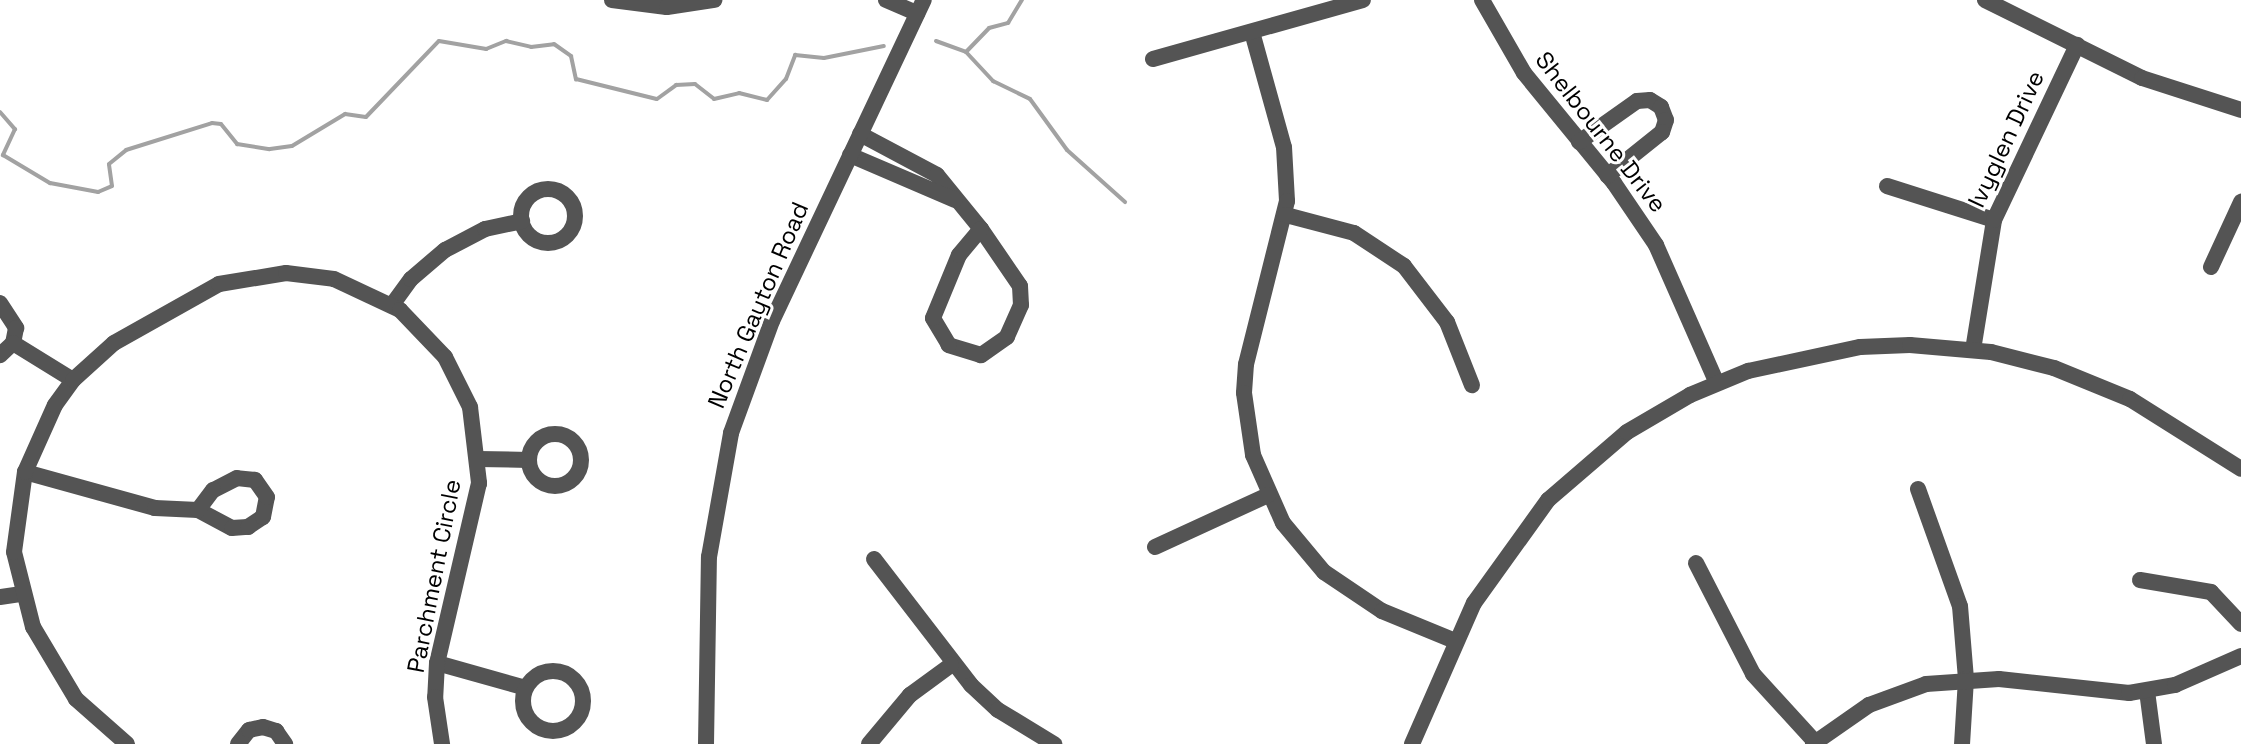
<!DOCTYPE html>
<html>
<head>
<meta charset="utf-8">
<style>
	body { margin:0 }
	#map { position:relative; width:2241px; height:744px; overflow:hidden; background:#fff; font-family:"Space Grotesk",sans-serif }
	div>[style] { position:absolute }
	.stream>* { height:4px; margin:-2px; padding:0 2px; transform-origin:2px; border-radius:2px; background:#a2a2a2 }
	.minor>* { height:16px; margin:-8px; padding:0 8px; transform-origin:8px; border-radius:8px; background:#545454 }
	.minor>.ring { margin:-8px; padding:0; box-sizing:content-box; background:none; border:16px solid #545454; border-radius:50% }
	.tertiary>* { height:16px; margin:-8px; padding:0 8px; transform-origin:8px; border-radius:8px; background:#545454 }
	span { translate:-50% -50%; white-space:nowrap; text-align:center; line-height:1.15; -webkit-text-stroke:6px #fff; paint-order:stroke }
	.street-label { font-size:24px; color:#000 }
</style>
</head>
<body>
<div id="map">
	<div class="stream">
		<i style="left:936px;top:41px;width:32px;rotate:20deg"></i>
		<i style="left:966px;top:52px;width:40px;rotate:47deg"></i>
		<i style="left:993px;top:81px;width:41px;rotate:25.9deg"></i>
		<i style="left:1030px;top:99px;width:63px;rotate:54deg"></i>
		<i style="left:1067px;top:150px;width:78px;rotate:41.9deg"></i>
		<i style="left:966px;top:52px;width:33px;rotate:-46deg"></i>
		<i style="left:989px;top:28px;width:20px;rotate:-15deg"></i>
		<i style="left:1008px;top:23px;width:27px;rotate:-59deg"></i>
		<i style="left:0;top:112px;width:23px;rotate:49deg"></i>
		<i style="left:15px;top:129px;width:29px;rotate:115deg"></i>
		<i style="left:3px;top:155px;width:55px;rotate:30.8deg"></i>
		<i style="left:50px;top:183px;width:49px;rotate:10.6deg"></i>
		<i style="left:98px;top:192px;width:15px;rotate:-23deg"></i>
		<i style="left:112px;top:186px;width:22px;rotate:-98deg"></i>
		<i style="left:109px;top:164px;width:22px;rotate:-39deg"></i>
		<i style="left:126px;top:150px;width:90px;rotate:-17.4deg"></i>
		<i style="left:212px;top:123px;width:9px;rotate:6deg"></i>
		<i style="left:221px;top:124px;width:26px;rotate:51deg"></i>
		<i style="left:237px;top:144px;width:33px;rotate:9deg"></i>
		<i style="left:270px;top:149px;width:22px;rotate:-8deg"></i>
		<i style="left:292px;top:146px;width:62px;rotate:-31.1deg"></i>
		<i style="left:345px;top:114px;width:21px;rotate:8deg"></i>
		<i style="left:366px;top:117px;width:105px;rotate:-46.2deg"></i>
		<i style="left:439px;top:41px;width:48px;rotate:9.7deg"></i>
		<i style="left:486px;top:49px;width:22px;rotate:-22deg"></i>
		<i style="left:506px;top:41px;width:26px;rotate:13deg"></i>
		<i style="left:531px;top:47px;width:23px;rotate:-7deg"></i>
		<i style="left:554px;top:44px;width:21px;rotate:35deg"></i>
		<i style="left:571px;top:56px;width:24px;rotate:78deg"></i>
		<i style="left:576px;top:79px;width:83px;rotate:13.9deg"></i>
		<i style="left:657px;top:99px;width:24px;rotate:-36deg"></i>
		<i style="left:676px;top:85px;width:19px;rotate:-3deg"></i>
		<i style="left:695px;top:84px;width:24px;rotate:38deg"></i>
		<i style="left:714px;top:99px;width:26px;rotate:-13deg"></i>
		<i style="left:739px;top:93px;width:29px;rotate:14deg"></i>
		<i style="left:767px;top:100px;width:28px;rotate:-48deg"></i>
		<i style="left:786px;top:79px;width:26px;rotate:-69deg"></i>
		<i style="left:795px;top:55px;width:29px;rotate:6deg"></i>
		<i style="left:824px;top:58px;width:61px;rotate:-11.3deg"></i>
	</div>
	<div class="minor">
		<i style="left:612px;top:0;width:55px;rotate:7.3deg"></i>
		<i style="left:667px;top:7px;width:48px;rotate:-8.5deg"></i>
		<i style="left:886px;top:0;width:34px;rotate:23deg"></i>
		<i style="left:1482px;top:0;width:84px;rotate:60.1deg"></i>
		<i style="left:1524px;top:73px;width:142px;rotate:50.7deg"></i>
		<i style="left:1614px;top:183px;width:75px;rotate:55.9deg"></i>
		<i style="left:1656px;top:245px;width:151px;rotate:66.2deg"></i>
		<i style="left:1985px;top:0;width:175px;rotate:26.4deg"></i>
		<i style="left:2142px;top:78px;width:104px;rotate:17.9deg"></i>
		<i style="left:1252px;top:32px;width:119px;rotate:74.5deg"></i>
		<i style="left:1284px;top:147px;width:54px;rotate:86.8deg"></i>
		<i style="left:1287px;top:201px;width:168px;rotate:104.1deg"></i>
		<i style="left:1246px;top:364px;width:29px;rotate:94deg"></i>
		<i style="left:1244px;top:393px;width:63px;rotate:81.7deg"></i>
		<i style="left:1253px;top:455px;width:74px;rotate:66.2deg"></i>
		<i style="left:1283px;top:523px;width:64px;rotate:50.1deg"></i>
		<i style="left:1324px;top:572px;width:70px;rotate:33.9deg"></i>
		<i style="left:1382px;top:611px;width:79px;rotate:22.3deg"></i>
		<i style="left:1153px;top:59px;width:218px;rotate:-15.7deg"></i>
		<i style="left:860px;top:134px;width:87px;rotate:28deg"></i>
		<i style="left:937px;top:175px;width:70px;rotate:50.8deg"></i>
		<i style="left:981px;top:229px;width:69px;rotate:55.6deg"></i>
		<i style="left:1020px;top:286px;width:19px;rotate:87deg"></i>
		<i style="left:1021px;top:305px;width:35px;rotate:114deg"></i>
		<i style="left:1007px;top:337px;width:32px;rotate:145deg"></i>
		<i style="left:981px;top:355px;width:34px;rotate:-163deg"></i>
		<i style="left:949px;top:345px;width:31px;rotate:-121deg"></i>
		<i style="left:933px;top:318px;width:68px;rotate:-67.6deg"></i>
		<i style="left:959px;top:255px;width:34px;rotate:-50deg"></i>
		<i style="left:1579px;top:142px;width:71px;rotate:-35.3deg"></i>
		<i style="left:1637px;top:101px;width:13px;rotate:-4deg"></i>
		<i style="left:1650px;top:100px;width:13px;rotate:32deg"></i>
		<i style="left:1661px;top:107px;width:14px;rotate:69deg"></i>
		<i style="left:1666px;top:120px;width:13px;rotate:108deg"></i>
		<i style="left:1662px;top:132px;width:70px;rotate:141.3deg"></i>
		<i style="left:850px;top:155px;width:114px;rotate:23.2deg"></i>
		<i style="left:1887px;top:186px;width:112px;rotate:17.6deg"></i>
		<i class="ring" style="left:521px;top:189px;width:38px;height:38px"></i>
		<i style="left:1286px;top:215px;width:70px;rotate:14.8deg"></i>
		<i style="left:1354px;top:233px;width:60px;rotate:33.4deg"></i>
		<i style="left:1404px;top:266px;width:71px;rotate:52.5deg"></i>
		<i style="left:1447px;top:322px;width:68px;rotate:68.4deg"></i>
		<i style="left:2211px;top:267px;width:72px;rotate:-65.2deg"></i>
		<i style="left:0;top:303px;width:30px;rotate:57deg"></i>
		<i style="left:16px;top:328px;width:15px;rotate:101deg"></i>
		<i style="left:13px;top:343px;width:18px;rotate:137deg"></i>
		<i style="left:392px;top:305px;width:32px;rotate:-54deg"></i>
		<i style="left:411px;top:279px;width:45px;rotate:-40.5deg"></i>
		<i style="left:445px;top:250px;width:45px;rotate:-27.7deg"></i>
		<i style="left:485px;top:229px;width:38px;rotate:-12deg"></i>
		<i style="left:13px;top:343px;width:70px;rotate:31.7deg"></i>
		<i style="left:1973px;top:350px;width:132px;rotate:-80.8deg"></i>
		<i style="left:1994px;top:220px;width:194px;rotate:-64.6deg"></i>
		<i class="ring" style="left:529px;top:434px;width:36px;height:36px"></i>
		<i style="left:478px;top:459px;width:51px;rotate:1.1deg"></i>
		<i style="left:25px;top:472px;width:135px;rotate:15.5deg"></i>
		<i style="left:155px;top:508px;width:43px;rotate:2.7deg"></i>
		<i style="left:198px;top:510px;width:38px;rotate:28deg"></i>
		<i style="left:232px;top:528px;width:16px;rotate:-4deg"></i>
		<i style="left:248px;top:527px;width:18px;rotate:-34deg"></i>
		<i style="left:263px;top:517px;width:20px;rotate:-79deg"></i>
		<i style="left:267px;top:497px;width:21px;rotate:-125deg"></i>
		<i style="left:255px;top:480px;width:18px;rotate:-174deg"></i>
		<i style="left:237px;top:478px;width:27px;rotate:153deg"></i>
		<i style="left:213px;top:490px;width:25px;rotate:127deg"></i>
		<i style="left:1918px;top:489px;width:124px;rotate:70.3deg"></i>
		<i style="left:1960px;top:606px;width:73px;rotate:85.3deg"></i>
		<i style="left:1966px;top:679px;width:65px;rotate:93.5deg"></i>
		<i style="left:1155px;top:547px;width:124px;rotate:-24.7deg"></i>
		<i style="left:874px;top:559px;width:159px;rotate:52.4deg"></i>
		<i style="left:971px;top:685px;width:37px;rotate:43deg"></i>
		<i style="left:998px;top:710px;width:66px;rotate:31.3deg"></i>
		<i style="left:1696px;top:563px;width:125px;rotate:62.8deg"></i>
		<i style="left:1753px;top:674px;width:92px;rotate:47.6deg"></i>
		<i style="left:2140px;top:580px;width:72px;rotate:9.6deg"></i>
		<i style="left:2211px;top:592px;width:44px;rotate:46.8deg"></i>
		<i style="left:0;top:597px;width:22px;rotate:-8deg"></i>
		<i style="left:437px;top:663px;width:92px;rotate:15.7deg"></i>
		<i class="ring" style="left:523px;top:671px;width:44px;height:44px"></i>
		<i style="left:2147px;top:691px;width:53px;rotate:82.5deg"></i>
		<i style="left:127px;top:744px;width:68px;rotate:-138.6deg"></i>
		<i style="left:76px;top:699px;width:84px;rotate:-120.8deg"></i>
		<i style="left:33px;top:627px;width:77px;rotate:-104.2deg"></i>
		<i style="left:14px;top:552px;width:81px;rotate:-82.2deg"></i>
		<i style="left:25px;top:472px;width:73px;rotate:-65.9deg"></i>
		<i style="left:55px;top:405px;width:31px;rotate:-54deg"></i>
		<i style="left:73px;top:380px;width:55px;rotate:-42.1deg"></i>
		<i style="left:114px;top:343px;width:120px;rotate:-29.3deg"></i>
		<i style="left:219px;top:284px;width:68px;rotate:-9.3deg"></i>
		<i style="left:286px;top:273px;width:48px;rotate:7.1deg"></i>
		<i style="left:334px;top:279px;width:73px;rotate:25.2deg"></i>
		<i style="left:400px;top:310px;width:65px;rotate:46.2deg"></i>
		<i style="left:445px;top:357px;width:56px;rotate:63.4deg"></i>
		<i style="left:470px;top:407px;width:77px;rotate:83.2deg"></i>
		<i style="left:479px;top:483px;width:185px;rotate:103.1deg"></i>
		<i style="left:437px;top:663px;width:34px;rotate:93deg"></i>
		<i style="left:435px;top:697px;width:48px;rotate:81.5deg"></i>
		<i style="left:238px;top:744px;width:18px;rotate:-52deg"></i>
		<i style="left:249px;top:730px;width:14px;rotate:-12deg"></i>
		<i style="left:263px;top:727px;width:14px;rotate:17deg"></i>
		<i style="left:276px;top:731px;width:16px;rotate:55deg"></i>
		<i style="left:869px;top:744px;width:64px;rotate:-50.1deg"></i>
		<i style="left:910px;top:695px;width:51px;rotate:-36.2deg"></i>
		<i style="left:1813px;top:744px;width:68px;rotate:-34.9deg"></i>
		<i style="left:1869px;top:705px;width:61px;rotate:-20.2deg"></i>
		<i style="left:1926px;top:684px;width:73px;rotate:-3.9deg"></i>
		<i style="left:1999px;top:679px;width:131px;rotate:6.1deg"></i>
		<i style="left:2129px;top:693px;width:47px;rotate:-9.9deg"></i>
		<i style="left:2175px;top:685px;width:72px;rotate:-23.7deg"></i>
	</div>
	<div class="tertiary">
		<i style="left:706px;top:744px;width:187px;rotate:-89.1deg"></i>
		<i style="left:709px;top:557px;width:126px;rotate:-79.9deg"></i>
		<i style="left:731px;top:433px;width:119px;rotate:-69.9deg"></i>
		<i style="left:772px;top:321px;width:355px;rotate:-64.7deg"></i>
		<i style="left:1412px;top:744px;width:154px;rotate:-66.3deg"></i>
		<i style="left:1474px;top:603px;width:127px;rotate:-54.3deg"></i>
		<i style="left:1548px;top:500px;width:104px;rotate:-40.7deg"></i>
		<i style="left:1627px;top:432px;width:73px;rotate:-30.4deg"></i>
		<i style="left:1690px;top:395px;width:63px;rotate:-22.5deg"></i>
		<i style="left:1748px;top:371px;width:115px;rotate:-12.1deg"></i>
		<i style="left:1860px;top:347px;width:50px;rotate:-2.3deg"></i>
		<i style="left:1910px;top:345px;width:81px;rotate:4.9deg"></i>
		<i style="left:1991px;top:352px;width:65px;rotate:14.3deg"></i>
		<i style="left:2054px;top:368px;width:82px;rotate:22.2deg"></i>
		<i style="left:2130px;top:399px;width:131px;rotate:32.2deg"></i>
	</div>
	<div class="street-label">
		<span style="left:1601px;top:132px;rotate:52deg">Shelbourne Drive</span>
		<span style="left:2006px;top:139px;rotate:-65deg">Ivyglen Drive</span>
		<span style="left:758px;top:305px;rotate:-67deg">North Gayton Road</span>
		<span style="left:434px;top:576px;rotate:-79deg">Parchment Circle</span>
	</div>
</div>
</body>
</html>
